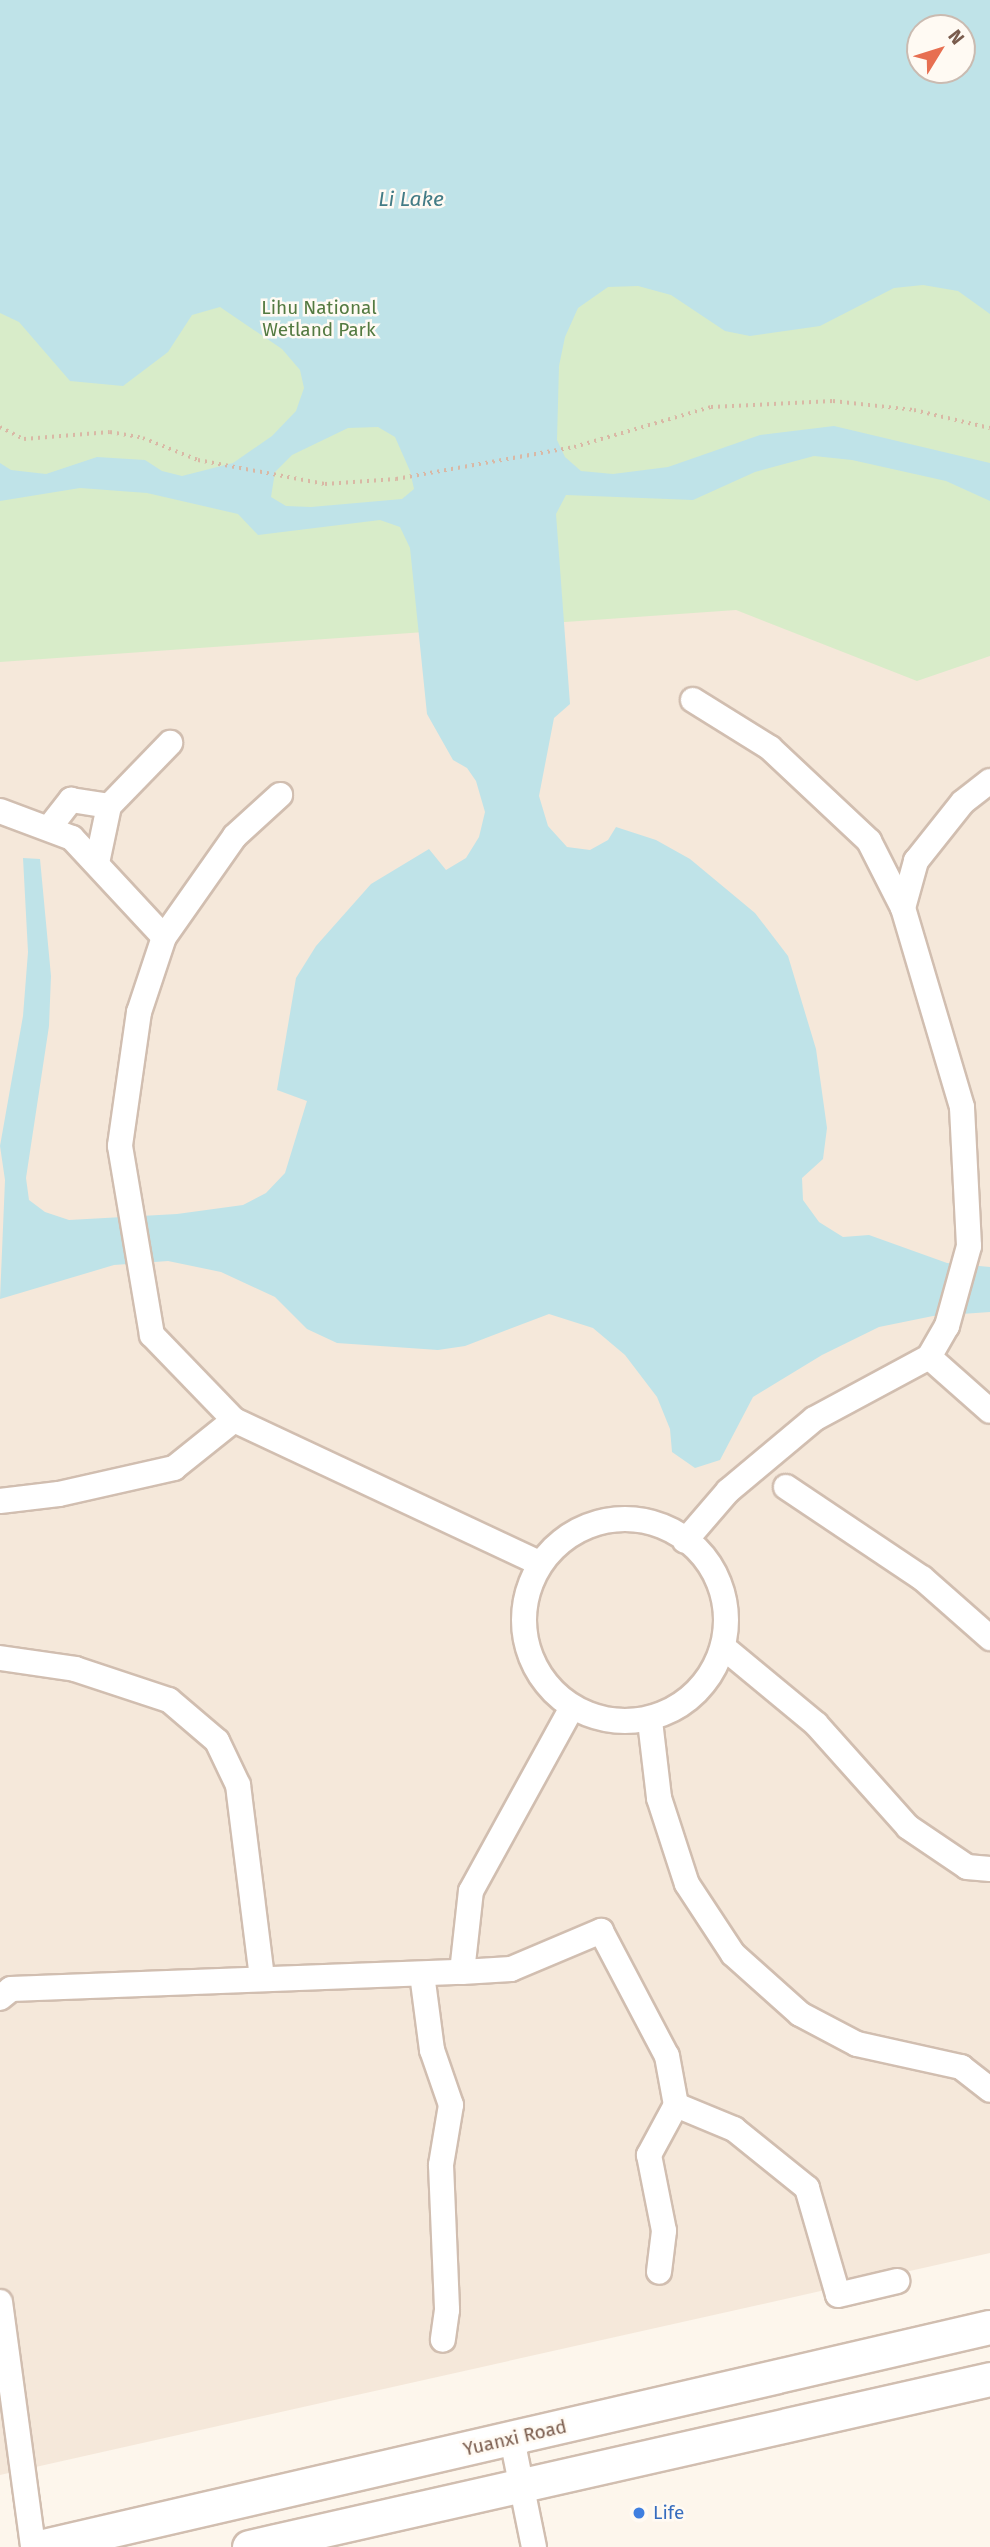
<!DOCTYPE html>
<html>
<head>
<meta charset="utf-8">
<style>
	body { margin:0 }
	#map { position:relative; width:990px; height:2547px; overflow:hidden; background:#fdf6ec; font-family:"Fira Sans",sans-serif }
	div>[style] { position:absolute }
	.residential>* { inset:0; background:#f5e8da }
	.green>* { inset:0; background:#d8ecc9 }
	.water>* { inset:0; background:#bfe3e8 }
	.path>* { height:3.5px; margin-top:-1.75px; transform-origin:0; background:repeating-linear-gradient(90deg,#d9b8a5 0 2px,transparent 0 7px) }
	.roads { filter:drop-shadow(2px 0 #d1beb0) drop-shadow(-2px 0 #d1beb0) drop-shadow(0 2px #d1beb0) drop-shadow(0 -2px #d1beb0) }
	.street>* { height:24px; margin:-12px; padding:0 12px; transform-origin:12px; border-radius:12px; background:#fff }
	.street>.ring { margin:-12px; padding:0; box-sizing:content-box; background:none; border:24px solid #fff; border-radius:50% }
	.secondary>* { height:33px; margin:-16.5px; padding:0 16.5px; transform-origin:16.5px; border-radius:16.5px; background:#fff }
	.dots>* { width:19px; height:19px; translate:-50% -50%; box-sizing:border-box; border:4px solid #fffaf3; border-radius:50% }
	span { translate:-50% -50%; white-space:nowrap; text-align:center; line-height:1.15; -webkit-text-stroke:5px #fffaf3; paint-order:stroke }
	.park-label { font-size:19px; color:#537a41 }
	.street-label { font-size:19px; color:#7a5c4d }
	.shop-label { font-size:19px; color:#366cbe }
	.left { translate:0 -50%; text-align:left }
	.water-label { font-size:21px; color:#437c86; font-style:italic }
	.north { position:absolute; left:906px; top:14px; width:70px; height:70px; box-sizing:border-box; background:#fffaf3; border:2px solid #cabbb1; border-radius:50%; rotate:52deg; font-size:19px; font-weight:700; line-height:28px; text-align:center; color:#7a5c4d }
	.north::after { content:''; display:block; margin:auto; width:24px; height:32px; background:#e76f51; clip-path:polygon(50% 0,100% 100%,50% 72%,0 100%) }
</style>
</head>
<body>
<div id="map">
	<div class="residential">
		<i style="clip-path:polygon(990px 574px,990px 2253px,0 2475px,0 632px)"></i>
	</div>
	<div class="green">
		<i style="clip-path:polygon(evenodd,0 0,990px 0,990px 656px,917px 681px,736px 610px,0 662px,0 0,920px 28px,962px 28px,962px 70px,920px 70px,920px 28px)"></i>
	</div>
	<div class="water">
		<i style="clip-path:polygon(evenodd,0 0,990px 0,990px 314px,958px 291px,923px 285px,894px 288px,820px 326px,750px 336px,725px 331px,671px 295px,638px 286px,608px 287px,578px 308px,565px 337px,559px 366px,557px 440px,565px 457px,581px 471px,613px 474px,668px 467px,760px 435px,834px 426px,990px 463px,990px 501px,946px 481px,852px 460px,814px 456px,755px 472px,693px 500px,566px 495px,556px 514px,570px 704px,554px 718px,539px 796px,548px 826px,567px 847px,590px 850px,608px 840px,616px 827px,656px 840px,690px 859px,755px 913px,788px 956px,816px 1049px,827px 1128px,823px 1159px,802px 1178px,803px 1200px,819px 1222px,843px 1237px,869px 1235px,947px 1263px,990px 1267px,990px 1312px,933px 1316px,879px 1327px,822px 1355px,753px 1397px,720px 1460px,695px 1468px,672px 1452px,670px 1429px,657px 1397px,625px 1355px,593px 1328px,549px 1314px,465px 1346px,438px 1350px,337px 1343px,307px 1329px,275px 1297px,221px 1272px,168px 1261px,114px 1265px,0 1299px,5px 1180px,0 1146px,23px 1016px,28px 952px,23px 858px,40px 859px,51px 976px,49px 1026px,26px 1178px,29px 1200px,45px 1212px,69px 1220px,177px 1214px,243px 1205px,266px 1193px,285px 1173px,307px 1101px,277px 1090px,296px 978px,316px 946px,371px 884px,429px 849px,446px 870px,466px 858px,479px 837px,485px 812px,476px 781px,467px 768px,453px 760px,427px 714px,410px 548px,400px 527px,380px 520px,258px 535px,238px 514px,147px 493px,80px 488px,0 501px,0 463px,11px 470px,46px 474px,97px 457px,145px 460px,162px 471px,182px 476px,233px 463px,272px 436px,296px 411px,304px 388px,300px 370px,282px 349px,220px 307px,192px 315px,168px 352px,123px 386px,70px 381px,19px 322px,0 313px,0 0,920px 28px,962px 28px,962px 70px,920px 70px,920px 28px,0 0,378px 427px,395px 437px,410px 471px,414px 489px,402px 499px,311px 507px,286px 506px,271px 497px,275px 472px,292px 455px,348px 428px,378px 427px)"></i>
	</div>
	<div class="path">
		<i style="left:0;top:427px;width:27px;rotate:27deg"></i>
		<i style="left:24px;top:439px;width:86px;rotate:-4.7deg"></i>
		<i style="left:110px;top:432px;width:34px;rotate:10deg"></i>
		<i style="left:143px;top:438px;width:59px;rotate:21.8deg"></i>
		<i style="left:198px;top:460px;width:129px;rotate:10.7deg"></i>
		<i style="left:325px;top:484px;width:71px;rotate:-4deg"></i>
		<i style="left:396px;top:479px;width:181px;rotate:-10.2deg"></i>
		<i style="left:574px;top:447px;width:143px;rotate:-16.3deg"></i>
		<i style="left:711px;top:407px;width:122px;rotate:-2.8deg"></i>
		<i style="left:833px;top:401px;width:81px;rotate:6.3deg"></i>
		<i style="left:914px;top:410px;width:78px;rotate:13.3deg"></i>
	</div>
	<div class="roads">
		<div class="street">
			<i style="left:693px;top:700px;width:91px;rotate:31.9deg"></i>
			<i style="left:770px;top:748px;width:136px;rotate:43.2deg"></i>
			<i style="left:869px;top:841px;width:75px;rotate:63.1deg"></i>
			<i style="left:0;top:811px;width:77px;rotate:20.6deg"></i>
			<i style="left:72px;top:838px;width:135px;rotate:47.1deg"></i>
			<i style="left:164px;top:937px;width:79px;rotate:108.4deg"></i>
			<i style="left:139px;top:1012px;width:135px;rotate:98.1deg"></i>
			<i style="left:120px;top:1146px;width:192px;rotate:80.4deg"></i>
			<i style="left:152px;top:1335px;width:118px;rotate:46deg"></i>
			<i style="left:234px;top:1420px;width:337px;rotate:25.1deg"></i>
			<i style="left:49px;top:828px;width:36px;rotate:-52deg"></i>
			<i style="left:71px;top:800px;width:38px;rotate:9deg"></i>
			<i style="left:97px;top:863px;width:58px;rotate:-78.1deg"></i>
			<i style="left:109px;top:806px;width:88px;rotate:-45.9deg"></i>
			<i style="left:164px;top:937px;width:123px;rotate:-54.9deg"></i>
			<i style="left:235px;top:836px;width:61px;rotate:-42.3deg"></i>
			<i style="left:929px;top:1357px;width:81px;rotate:41.5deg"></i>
			<i style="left:786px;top:1487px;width:164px;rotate:33.8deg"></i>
			<i style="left:922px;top:1578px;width:91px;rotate:41.4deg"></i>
			<i style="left:0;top:1501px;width:59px;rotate:-6.8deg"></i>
			<i style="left:59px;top:1494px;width:118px;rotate:-12.7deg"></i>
			<i style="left:174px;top:1468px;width:77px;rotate:-38.7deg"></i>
			<i class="ring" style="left:524px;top:1519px;width:178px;height:178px"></i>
			<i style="left:685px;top:1541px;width:66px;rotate:-49.3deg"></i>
			<i style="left:728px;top:1491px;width:112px;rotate:-39.9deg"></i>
			<i style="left:814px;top:1419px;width:131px;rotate:-28.3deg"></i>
			<i style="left:929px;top:1357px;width:36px;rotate:-60deg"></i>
			<i style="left:947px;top:1326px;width:83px;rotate:-74.6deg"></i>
			<i style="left:969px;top:1246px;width:139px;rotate:-92.9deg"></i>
			<i style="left:962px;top:1107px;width:208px;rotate:-106.5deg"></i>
			<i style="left:903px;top:908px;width:49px;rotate:-74.5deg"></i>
			<i style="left:916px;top:861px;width:75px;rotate:-51.5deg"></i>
			<i style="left:963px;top:802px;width:34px;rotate:-38deg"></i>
			<i style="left:723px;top:1647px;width:121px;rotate:39.6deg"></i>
			<i style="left:816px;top:1724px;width:138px;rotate:48.2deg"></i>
			<i style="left:908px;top:1827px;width:71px;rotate:34.1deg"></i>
			<i style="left:967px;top:1867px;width:23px;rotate:5deg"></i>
			<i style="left:0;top:1658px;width:76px;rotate:8.3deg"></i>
			<i style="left:75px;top:1669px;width:99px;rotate:18.3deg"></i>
			<i style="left:169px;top:1700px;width:63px;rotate:40.5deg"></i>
			<i style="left:217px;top:1741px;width:49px;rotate:64.5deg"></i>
			<i style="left:238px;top:1785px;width:193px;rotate:82.9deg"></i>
			<i style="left:650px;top:1721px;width:78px;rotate:83.3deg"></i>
			<i style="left:659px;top:1798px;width:90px;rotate:72deg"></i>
			<i style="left:687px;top:1884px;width:84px;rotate:56.7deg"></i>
			<i style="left:733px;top:1954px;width:90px;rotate:41.8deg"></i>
			<i style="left:800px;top:2014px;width:64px;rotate:27.8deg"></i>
			<i style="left:857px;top:2044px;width:107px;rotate:12.5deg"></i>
			<i style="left:961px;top:2067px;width:37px;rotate:38deg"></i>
			<i style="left:462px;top:1972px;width:49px;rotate:-3.5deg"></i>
			<i style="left:511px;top:1969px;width:98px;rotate:-22.9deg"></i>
			<i style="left:601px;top:1931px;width:141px;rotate:62.2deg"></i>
			<i style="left:667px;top:2056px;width:50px;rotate:79.6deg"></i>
			<i style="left:676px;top:2105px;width:57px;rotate:118.4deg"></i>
			<i style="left:649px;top:2155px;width:77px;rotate:78.8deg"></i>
			<i style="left:664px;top:2231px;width:41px;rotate:97deg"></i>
			<i style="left:422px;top:1974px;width:77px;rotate:82.5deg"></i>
			<i style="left:432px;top:2050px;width:58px;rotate:70.9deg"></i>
			<i style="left:451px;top:2105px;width:61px;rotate:99.5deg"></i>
			<i style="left:441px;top:2165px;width:145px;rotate:87.6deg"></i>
			<i style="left:447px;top:2310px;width:30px;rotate:98deg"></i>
			<i style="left:0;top:1998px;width:14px;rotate:-39deg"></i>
			<i style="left:11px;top:1989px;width:451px;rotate:-2.2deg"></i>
			<i style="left:462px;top:1972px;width:81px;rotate:-83.7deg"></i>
			<i style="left:471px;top:1891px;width:210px;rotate:-61.2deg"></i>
			<i style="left:676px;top:2105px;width:63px;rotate:22.5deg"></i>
			<i style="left:734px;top:2129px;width:94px;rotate:38.9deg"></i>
			<i style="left:807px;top:2188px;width:111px;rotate:73.8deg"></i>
			<i style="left:838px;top:2295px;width:61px;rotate:-13.3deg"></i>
			<i style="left:0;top:2302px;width:247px;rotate:82.3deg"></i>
			<i style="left:512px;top:2439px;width:110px;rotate:78.5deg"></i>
		</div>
		<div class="secondary">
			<i style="left:39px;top:2547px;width:976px;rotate:-13.03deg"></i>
			<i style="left:249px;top:2547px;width:760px;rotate:-12.77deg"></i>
		</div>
	</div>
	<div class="dots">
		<i style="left:639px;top:2513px;background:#3f7fe0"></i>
	</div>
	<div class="park-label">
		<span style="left:319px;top:319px">Lihu National<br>Wetland Park</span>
	</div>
	<div class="street-label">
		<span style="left:515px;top:2438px;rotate:-13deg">Yuanxi Road</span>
	</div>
	<div class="shop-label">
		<span class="left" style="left:653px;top:2513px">Life</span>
	</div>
	<div class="water-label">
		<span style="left:411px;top:199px">Li Lake</span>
	</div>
	<div class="north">N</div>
</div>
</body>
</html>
